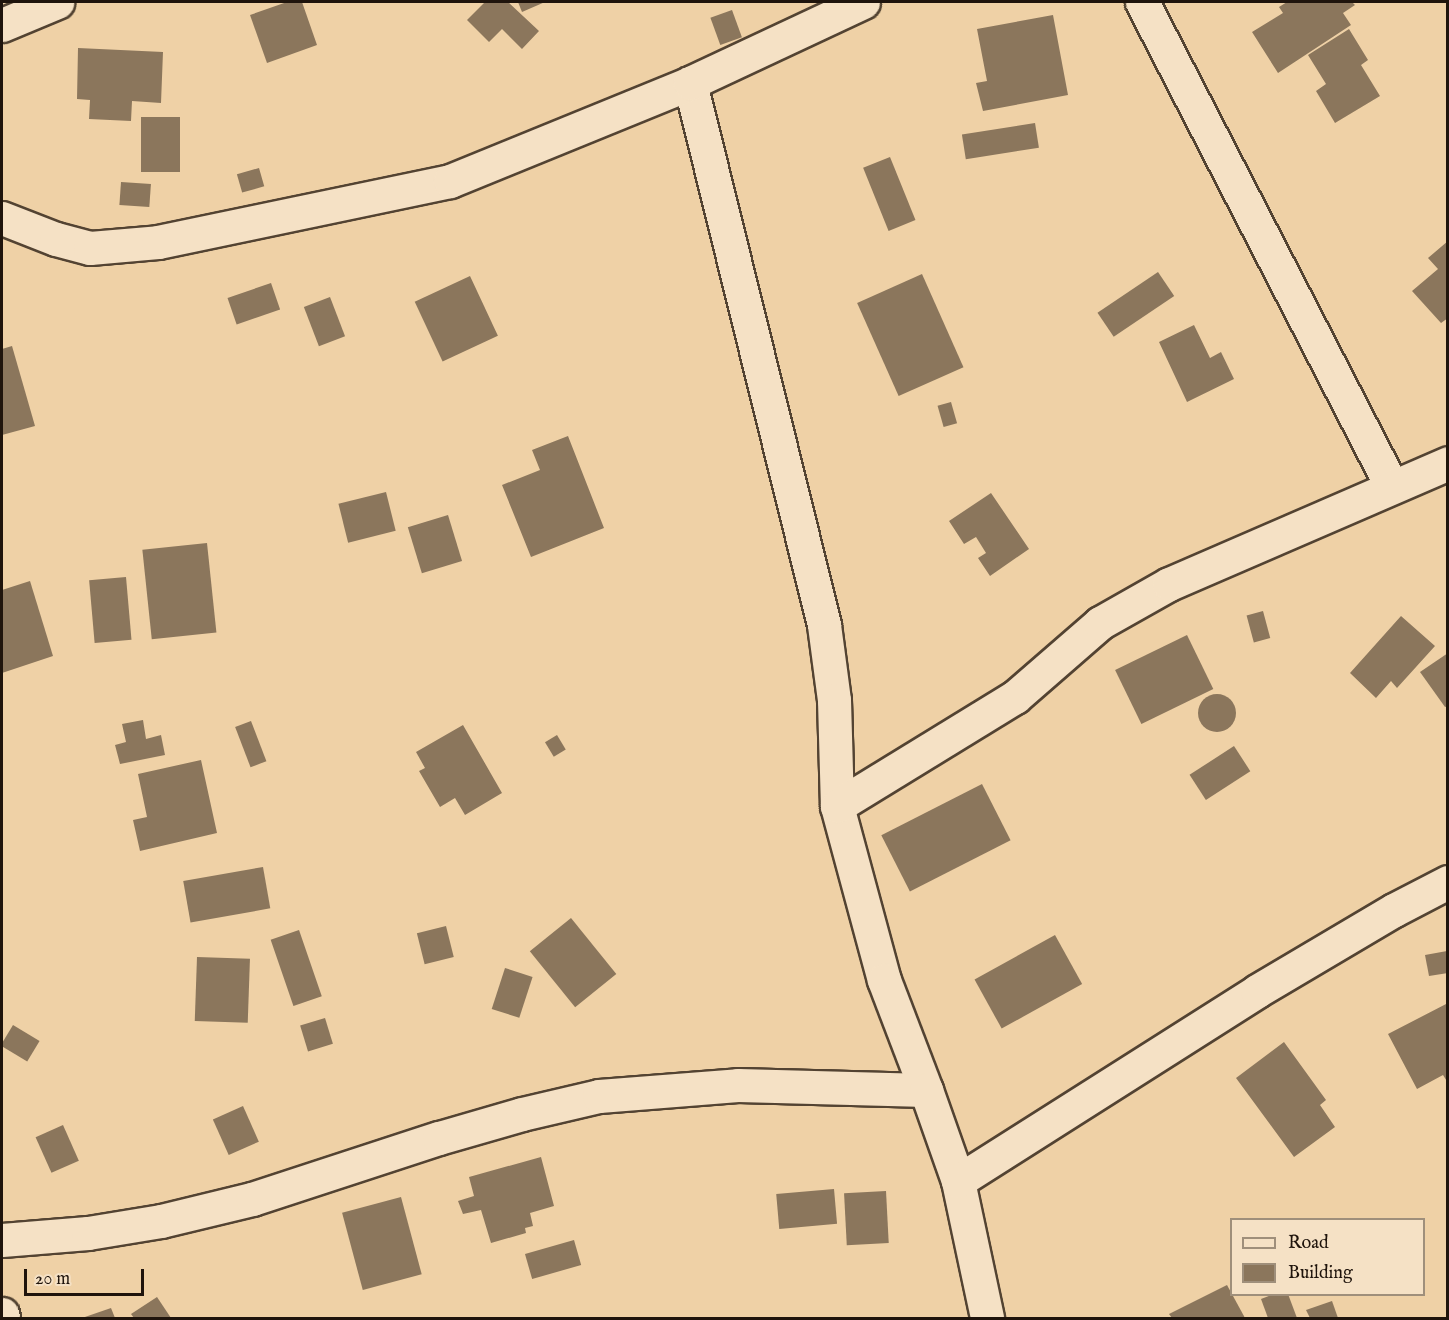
<!DOCTYPE html>
<html>
<head>
<meta charset="utf-8">
<style>
	body { margin:0 }
	#map { position:relative; width:1449px; height:1320px; overflow:hidden; background:#efd1a6; font-family:"IM FELL English",serif }
	div>[style] { position:absolute }
	.building>* { inset:0; background:#8b765c; transform-origin:0 0 }
	.round { border-radius:50% }
	.roads { filter:drop-shadow(2px 0 #534332) drop-shadow(-2px 0 #534332) drop-shadow(0 2px #534332) drop-shadow(0 -2px #534332) }
	.street>* { height:33px; margin:-16.5px; padding:0 16.5px; transform-origin:16.5px; border-radius:16.5px; background:#f5e1c5 }
	span { translate:-50% -50%; white-space:nowrap; text-align:center; line-height:1.15; -webkit-text-stroke:5px #f5e1c5; paint-order:stroke }
	.frame { position:absolute; inset:0; border:3px solid #1f140c; pointer-events:none }
	.legend { position:absolute; left:1230px; top:1218px; width:195px; height:78px; box-sizing:border-box; background:#f5e1c5; border:2px solid #9f8f7b; margin:0; padding:8px 10px; list-style:none; font-size:18px; color:#1f140c }
	.legend li { display:flex; align-items:center; gap:12px; height:30px }
	.legend b { width:30px; border:2px solid #9f8f7b }
	.scale { position:absolute; left:24px; top:1269px; width:120px; height:27px; box-sizing:border-box; border:3px solid #1f140c; border-top:0; padding-left:8px; font-size:18px; line-height:21px; white-space:nowrap; color:#1f140c; -webkit-text-stroke:4px #f5e1c5; paint-order:stroke }
</style>
</head>
<body>
<div id="map">
	<div class="building">
		<i style="clip-path:polygon(287px 2px,302px 2px,317px 45px,267px 63px,250px 15px)"></i>
		<i style="clip-path:polygon(485px 2px,508px 2px,539px 31px,522px 49px,502px 29px,489px 42px,467px 20px)"></i>
		<i style="clip-path:polygon(518px 2px,545px 2px,522px 12px)"></i>
		<i style="clip-path:polygon(1287px 2px,1352px 2px,1355px 5px,1343px 13px,1351px 25px,1278px 73px,1252px 32px,1283px 13px,1279px 7px)"></i>
		<i style="left:732px;top:10px;width:29px;height:23px;rotate:70deg"></i>
		<i style="clip-path:polygon(1053px 15px,1068px 95px,983px 111px,976px 83px,987px 81px,977px 29px)"></i>
		<i style="clip-path:polygon(1349px 29px,1368px 60px,1361px 65px,1380px 96px,1335px 123px,1316px 91px,1326px 84px,1308px 55px)"></i>
		<i style="clip-path:polygon(78px 48px,163px 52px,161px 103px,132px 101px,131px 121px,89px 119px,90px 100px,77px 99px)"></i>
		<i style="left:141px;top:117px;width:39px;height:55px"></i>
		<i style="left:1035px;top:123px;width:25px;height:74px;rotate:81deg"></i>
		<i style="left:890px;top:157px;width:68px;height:29px;rotate:68deg"></i>
		<i style="left:259px;top:168px;width:19px;height:23px;rotate:74deg"></i>
		<i style="left:121px;top:182px;width:30px;height:23px;rotate:4deg"></i>
		<i style="clip-path:polygon(1448px 241px,1448px 318px,1441px 323px,1412px 291px,1438px 269px,1428px 258px)"></i>
		<i style="left:1158px;top:272px;width:29px;height:73px;rotate:56deg"></i>
		<i style="left:922px;top:274px;width:102px;height:71px;rotate:66deg"></i>
		<i style="left:470px;top:276px;width:66px;height:61px;rotate:65deg"></i>
		<i style="left:271px;top:283px;width:28px;height:46px;rotate:71deg"></i>
		<i style="left:330px;top:297px;width:42px;height:28px;rotate:69deg"></i>
		<i style="clip-path:polygon(1194px 325px,1210px 358px,1221px 352px,1234px 379px,1187px 402px,1159px 342px)"></i>
		<i style="clip-path:polygon(12px 346px,35px 426px,2px 435px,2px 349px)"></i>
		<i style="left:951px;top:402px;width:22px;height:14px;rotate:74deg"></i>
		<i style="clip-path:polygon(568px 436px,604px 528px,531px 557px,502px 485px,540px 470px,532px 450px)"></i>
		<i style="left:386px;top:492px;width:40px;height:49px;rotate:76deg"></i>
		<i style="clip-path:polygon(991px 493px,1029px 549px,990px 576px,978px 558px,986px 553px,976px 537px,964px 544px,949px 521px)"></i>
		<i style="left:448px;top:515px;width:48px;height:42px;rotate:73deg"></i>
		<i style="left:207px;top:543px;width:90px;height:65px;rotate:84deg"></i>
		<i style="left:126px;top:577px;width:63px;height:37px;rotate:85deg"></i>
		<i style="clip-path:polygon(30px 581px,53px 656px,2px 673px,2px 590px)"></i>
		<i style="left:1263px;top:611px;width:28px;height:17px;rotate:75deg"></i>
		<i style="clip-path:polygon(1401px 616px,1435px 646px,1397px 688px,1391px 681px,1376px 698px,1350px 673px)"></i>
		<i style="left:1187px;top:635px;width:60px;height:80px;rotate:64deg"></i>
		<i style="clip-path:polygon(1448px 653px,1448px 706px,1445px 707px,1420px 672px)"></i>
		<i class="round" style="left:1198px;top:694px;width:38px;height:38px"></i>
		<i style="clip-path:polygon(143px 720px,146px 739px,161px 735px,165px 755px,120px 764px,115px 745px,126px 742px,122px 724px)"></i>
		<i style="left:251px;top:721px;width:43px;height:17px;rotate:69deg"></i>
		<i style="clip-path:polygon(463px 725px,502px 793px,465px 815px,455px 798px,440px 807px,419px 771px,425px 768px,416px 752px)"></i>
		<i style="left:557px;top:735px;width:17px;height:14px;rotate:59deg"></i>
		<i style="left:1234px;top:746px;width:30px;height:53px;rotate:57deg"></i>
		<i style="clip-path:polygon(201px 760px,217px 833px,140px 851px,133px 820px,147px 817px,138px 774px)"></i>
		<i style="left:982px;top:784px;width:63px;height:113px;rotate:63deg"></i>
		<i style="left:263px;top:867px;width:42px;height:81px;rotate:80deg"></i>
		<i style="left:571px;top:918px;width:72px;height:53px;rotate:51deg"></i>
		<i style="left:446px;top:926px;width:32px;height:30px;rotate:76deg"></i>
		<i style="left:299px;top:930px;width:70px;height:30px;rotate:71deg"></i>
		<i style="left:1055px;top:935px;width:56px;height:92px;rotate:61deg"></i>
		<i style="clip-path:polygon(1447px 951px,1448px 973px,1429px 976px,1425px 955px)"></i>
		<i style="left:197px;top:957px;width:53px;height:64px;rotate:2deg"></i>
		<i style="left:505px;top:968px;width:29px;height:43px;rotate:18deg"></i>
		<i style="clip-path:polygon(1448px 1003px,1448px 1083px,1443px 1075px,1417px 1089px,1388px 1034px)"></i>
		<i style="left:325px;top:1018px;width:27px;height:26px;rotate:73deg"></i>
		<i style="left:13px;top:1025px;width:31px;height:24px;rotate:31deg"></i>
		<i style="clip-path:polygon(1284px 1042px,1326px 1100px,1320px 1105px,1335px 1127px,1294px 1157px,1236px 1078px)"></i>
		<i style="left:243px;top:1106px;width:39px;height:33px;rotate:66deg"></i>
		<i style="left:63px;top:1125px;width:39px;height:30px;rotate:66deg"></i>
		<i style="clip-path:polygon(541px 1157px,554px 1206px,530px 1213px,533px 1226px,525px 1228px,526px 1233px,491px 1243px,481px 1210px,463px 1214px,458px 1201px,474px 1196px,469px 1177px)"></i>
		<i style="left:834px;top:1189px;width:35px;height:58px;rotate:85deg"></i>
		<i style="left:886px;top:1191px;width:52px;height:42px;rotate:87deg"></i>
		<i style="left:401px;top:1197px;width:80px;height:61px;rotate:75deg"></i>
		<i style="left:574px;top:1240px;width:26px;height:51px;rotate:74deg"></i>
		<i style="clip-path:polygon(1227px 1285px,1245px 1318px,1172px 1318px,1169px 1314px)"></i>
		<i style="clip-path:polygon(1274px 1294px,1288px 1294px,1297px 1318px,1268px 1318px,1261px 1299px)"></i>
		<i style="clip-path:polygon(157px 1297px,171px 1318px,134px 1318px,131px 1314px)"></i>
		<i style="clip-path:polygon(1332px 1301px,1338px 1318px,1310px 1318px,1306px 1310px)"></i>
		<i style="clip-path:polygon(111px 1308px,115px 1318px,82px 1318px)"></i>
	</div>
	<div class="roads">
		<div class="street">
			<i style="left:1142px;top:2px;width:543px;rotate:62.73deg"></i>
			<i style="left:2px;top:25px;width:60px;rotate:-22.7deg"></i>
			<i style="left:690px;top:83px;width:558px;rotate:76.11deg"></i>
			<i style="left:824px;top:625px;width:76px;rotate:82.4deg"></i>
			<i style="left:834px;top:700px;width:106px;rotate:88.4deg"></i>
			<i style="left:837px;top:806px;width:180px;rotate:74.9deg"></i>
			<i style="left:884px;top:980px;width:118px;rotate:69.1deg"></i>
			<i style="left:2px;top:218px;width:58px;rotate:21.3deg"></i>
			<i style="left:56px;top:239px;width:35px;rotate:15deg"></i>
			<i style="left:90px;top:248px;width:68px;rotate:-5deg"></i>
			<i style="left:158px;top:242px;width:298px;rotate:-11.8deg"></i>
			<i style="left:450px;top:181px;width:259px;rotate:-22.2deg"></i>
			<i style="left:690px;top:83px;width:191px;rotate:-25.1deg"></i>
			<i style="left:837px;top:806px;width:209px;rotate:-31.5deg"></i>
			<i style="left:1015px;top:697px;width:113px;rotate:-41deg"></i>
			<i style="left:1100px;top:623px;width:79px;rotate:-29.5deg"></i>
			<i style="left:1169px;top:584px;width:304px;rotate:-23.4deg"></i>
			<i style="left:958px;top:1181px;width:140px;rotate:78deg"></i>
			<i style="left:2px;top:1240px;width:86px;rotate:-4.7deg"></i>
			<i style="left:88px;top:1233px;width:74px;rotate:-9.3deg"></i>
			<i style="left:161px;top:1221px;width:94px;rotate:-13.6deg"></i>
			<i style="left:252px;top:1199px;width:197px;rotate:-18.1deg"></i>
			<i style="left:439px;top:1138px;width:86px;rotate:-16.1deg"></i>
			<i style="left:522px;top:1114px;width:79px;rotate:-13.2deg"></i>
			<i style="left:599px;top:1096px;width:139px;rotate:-4.5deg"></i>
			<i style="left:738px;top:1085px;width:188px;rotate:1.5deg"></i>
			<i style="left:926px;top:1090px;width:96px;rotate:70.6deg"></i>
			<i style="left:958px;top:1181px;width:354px;rotate:-32.4deg"></i>
			<i style="left:1257px;top:991px;width:159px;rotate:-30.6deg"></i>
			<i style="left:1394px;top:910px;width:61px;rotate:-27.4deg"></i>
			<i style="left:2px;top:1314px;width:4px;rotate:76deg"></i>
		</div>
	</div>
	<div class="frame"></div>
	<ul class="legend">
	<li><b style="height:8px;background:#f5e1c5"></b>Road</li>
	<li><b style="height:16px;background:#8b765c"></b>Building</li>
	</ul>
	<div class="scale">20 m</div>
</div>
</body>
</html>
